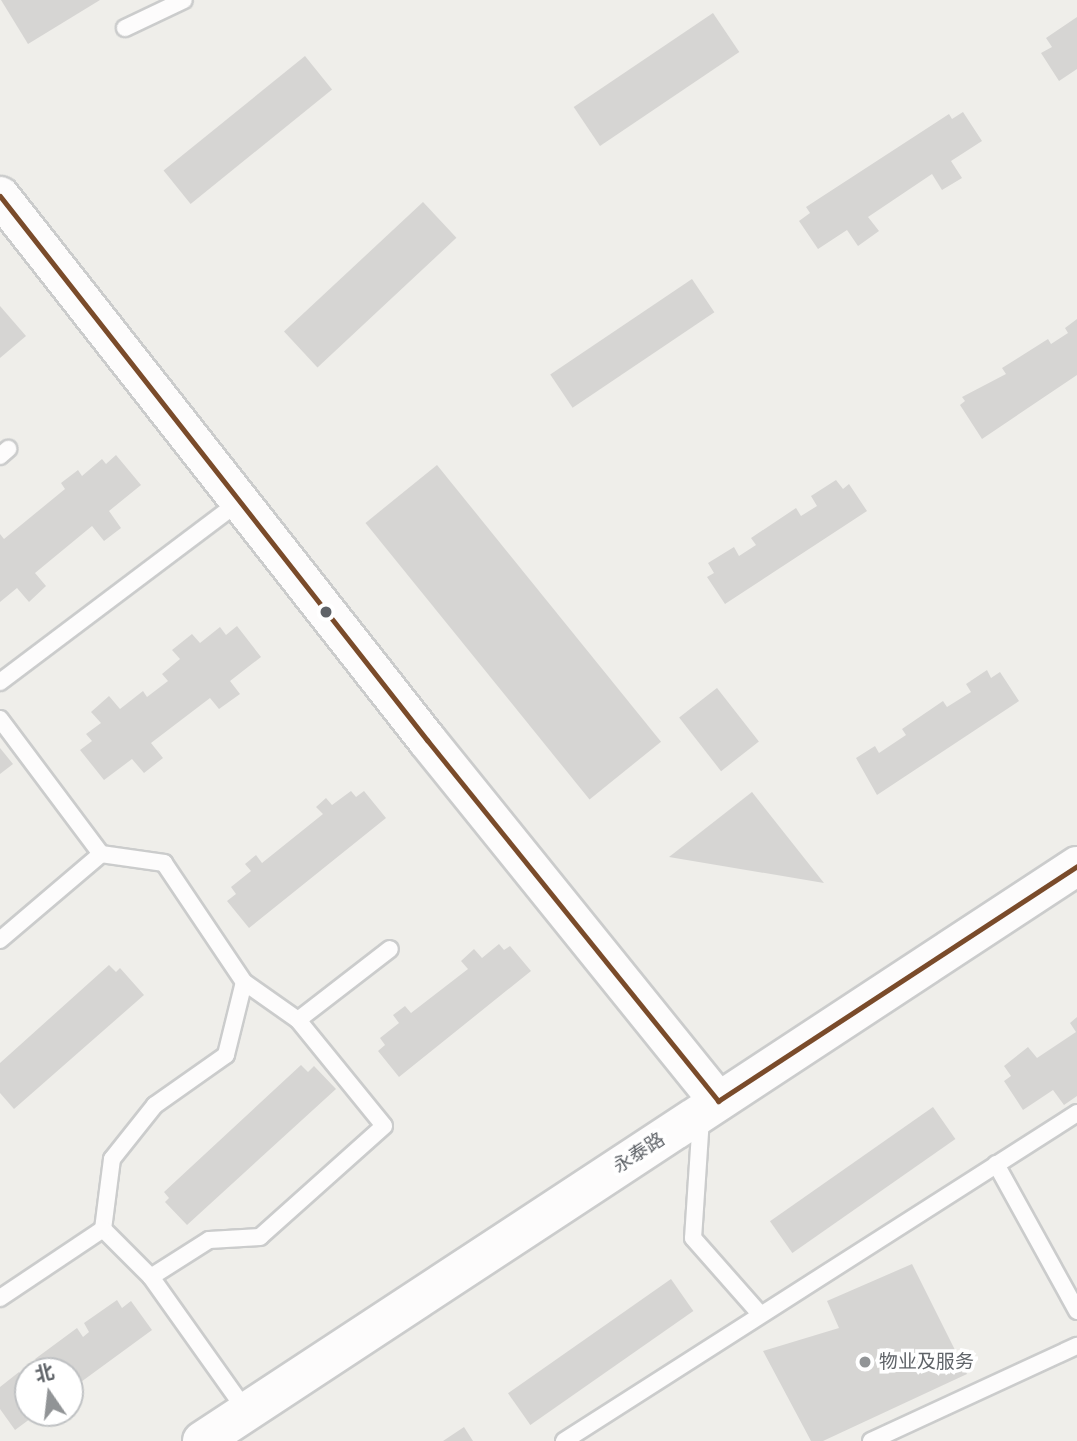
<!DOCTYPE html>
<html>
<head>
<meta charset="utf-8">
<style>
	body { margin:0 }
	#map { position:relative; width:1077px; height:1441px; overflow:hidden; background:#efeeea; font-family:"Fira Sans Condensed","Noto Sans SC",sans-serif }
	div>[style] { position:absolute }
	.building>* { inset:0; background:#d6d5d3; transform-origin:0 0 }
	.roads { filter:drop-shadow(2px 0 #cbcccc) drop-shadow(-2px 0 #cbcccc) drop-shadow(0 2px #cbcccc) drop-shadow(0 -2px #cbcccc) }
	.lane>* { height:16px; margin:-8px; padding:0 8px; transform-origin:8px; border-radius:8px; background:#fdfcfc }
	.secondary>* { height:38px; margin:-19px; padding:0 19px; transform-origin:19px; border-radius:19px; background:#fdfcfc }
	.bus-1>* { height:5px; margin:-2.5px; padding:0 2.5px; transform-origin:2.5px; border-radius:2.5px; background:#7a4b2a }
	.dots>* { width:19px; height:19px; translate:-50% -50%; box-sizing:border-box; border:4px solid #fff; border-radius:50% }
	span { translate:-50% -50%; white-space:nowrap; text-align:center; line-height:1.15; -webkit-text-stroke:7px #fff; paint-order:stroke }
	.street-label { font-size:19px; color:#5f6368 }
	.poi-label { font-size:19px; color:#5f6368 }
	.left { translate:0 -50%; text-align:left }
	.north { position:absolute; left:14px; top:1357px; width:70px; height:70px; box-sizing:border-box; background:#fff; border:2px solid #bfc1c3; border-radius:50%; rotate:346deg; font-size:19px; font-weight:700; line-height:28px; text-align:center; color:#5f6368 }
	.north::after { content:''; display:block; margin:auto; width:24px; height:32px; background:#919496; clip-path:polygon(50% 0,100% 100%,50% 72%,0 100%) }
</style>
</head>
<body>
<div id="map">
	<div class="building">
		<i style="clip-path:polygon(1px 0,100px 0,28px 44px)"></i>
		<i style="left:713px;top:13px;width:47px;height:168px;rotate:56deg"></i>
		<i style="clip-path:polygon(1077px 17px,1077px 69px,1059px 81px,1041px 53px,1052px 47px,1046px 38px)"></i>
		<i style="left:305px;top:56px;width:43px;height:182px;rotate:51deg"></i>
		<i style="clip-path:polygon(963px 112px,982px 141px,951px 161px,962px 178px,942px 190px,932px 174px,868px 217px,879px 231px,858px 246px,847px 230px,818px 249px,799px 221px,810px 213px,806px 207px,949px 114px,952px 119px)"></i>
		<i style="left:423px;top:202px;width:49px;height:190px;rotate:47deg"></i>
		<i style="left:692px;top:279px;width:40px;height:171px;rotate:56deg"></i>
		<i style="clip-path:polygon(0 306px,26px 336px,0 358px)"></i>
		<i style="clip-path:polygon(1077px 319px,1077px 375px,982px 439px,960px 405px,965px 401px,962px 397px,1006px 374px,1002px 368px,1048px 339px,1051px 344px,1068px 333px,1065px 328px)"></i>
		<i style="clip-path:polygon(116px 455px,141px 485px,109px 511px,121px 528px,104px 541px,92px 526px,35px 573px,46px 586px,29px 602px,17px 588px,0 602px,0 534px,4px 539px,65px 489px,61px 483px,78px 470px,82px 476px,102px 459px,106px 464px)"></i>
		<i style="left:437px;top:465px;width:356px;height:92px;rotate:51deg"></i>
		<i style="clip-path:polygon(836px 480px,843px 489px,849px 484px,867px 511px,725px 604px,707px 577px,714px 573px,708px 563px,734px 547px,739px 556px,756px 545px,751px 538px,796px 508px,801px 516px,817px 506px,811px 496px)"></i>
		<i style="clip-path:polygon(237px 626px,261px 657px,230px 681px,240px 694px,219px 709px,210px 698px,151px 743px,163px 758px,144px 773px,132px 759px,104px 780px,80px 750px,92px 741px,86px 734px,101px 723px,91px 712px,109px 696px,120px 709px,143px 691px,147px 697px,168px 681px,162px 674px,180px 659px,172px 650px,192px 634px,200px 643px,220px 627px,226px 635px)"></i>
		<i style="clip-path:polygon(987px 670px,991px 678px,1000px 672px,1019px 701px,877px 795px,856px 758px,875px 746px,879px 753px,906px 735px,902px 729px,943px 701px,947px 707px,971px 692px,966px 684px)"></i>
		<i style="left:717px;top:688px;width:68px;height:48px;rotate:52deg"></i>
		<i style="clip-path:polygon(0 748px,13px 764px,0 774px)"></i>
		<i style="clip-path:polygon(351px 791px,356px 797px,364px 791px,386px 818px,249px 928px,227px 901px,236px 894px,231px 887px,251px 871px,245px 864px,256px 855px,262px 863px,323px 814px,316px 807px,326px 798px,332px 805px)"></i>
		<i style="clip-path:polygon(752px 792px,824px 883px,669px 857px)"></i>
		<i style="clip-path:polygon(499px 944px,504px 950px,510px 946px,531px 971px,399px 1077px,378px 1051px,385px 1045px,380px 1038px,399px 1023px,393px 1015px,405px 1006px,411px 1013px,468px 969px,461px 961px,474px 949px,482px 958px)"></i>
		<i style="clip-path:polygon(109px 965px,116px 972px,120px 968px,144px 995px,14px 1109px,0 1093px,0 1063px)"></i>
		<i style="clip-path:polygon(1077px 1017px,1077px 1096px,1064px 1105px,1053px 1090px,1023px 1110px,1004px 1081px,1011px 1076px,1004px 1066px,1028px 1047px,1037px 1058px,1076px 1032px,1070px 1023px)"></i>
		<i style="clip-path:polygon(301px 1065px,308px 1072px,314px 1066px,336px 1089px,187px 1225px,165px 1202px,169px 1198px,164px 1192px)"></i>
		<i style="left:933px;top:1107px;width:39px;height:199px;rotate:55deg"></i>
		<i style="clip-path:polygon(912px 1264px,967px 1374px,823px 1441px,811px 1441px,763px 1351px,839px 1328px,827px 1301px)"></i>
		<i style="left:671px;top:1279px;width:39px;height:199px;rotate:55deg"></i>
		<i style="clip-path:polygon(117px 1300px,122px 1308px,131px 1301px,152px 1330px,70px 1390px,70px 1371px,36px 1371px,42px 1367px,35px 1359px,77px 1328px,83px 1337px,89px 1332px,84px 1323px)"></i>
		<i style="clip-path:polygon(19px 1372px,25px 1379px,28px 1377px,28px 1413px,38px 1413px,15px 1430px,0 1409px,0 1387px)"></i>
		<i style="clip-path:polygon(464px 1427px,473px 1441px,443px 1441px)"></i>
	</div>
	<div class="roads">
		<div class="lane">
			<i style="left:125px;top:28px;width:65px;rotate:-25.4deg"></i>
			<i style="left:0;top:456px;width:11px;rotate:-41deg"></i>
			<i style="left:0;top:682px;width:299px;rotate:-37deg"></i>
			<i style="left:0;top:719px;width:169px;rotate:53.2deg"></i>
			<i style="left:101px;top:854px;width:64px;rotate:8.1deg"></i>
			<i style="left:164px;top:863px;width:143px;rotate:56.1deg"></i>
			<i style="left:244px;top:982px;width:66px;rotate:35.1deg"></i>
			<i style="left:298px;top:1020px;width:136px;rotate:50.9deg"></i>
			<i style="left:384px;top:1126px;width:166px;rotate:138.2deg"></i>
			<i style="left:260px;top:1237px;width:51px;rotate:176.6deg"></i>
			<i style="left:209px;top:1240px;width:69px;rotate:147.5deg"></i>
			<i style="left:0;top:940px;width:133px;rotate:-40.4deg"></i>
			<i style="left:244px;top:982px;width:75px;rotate:103.9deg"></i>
			<i style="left:226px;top:1055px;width:87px;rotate:144.8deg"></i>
			<i style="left:155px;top:1105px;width:69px;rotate:128.5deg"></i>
			<i style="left:112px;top:1159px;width:71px;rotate:97.3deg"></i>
			<i style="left:103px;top:1229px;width:68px;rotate:45deg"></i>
			<i style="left:151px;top:1277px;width:166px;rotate:54.6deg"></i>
			<i style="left:298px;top:1020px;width:116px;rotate:-37.7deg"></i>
			<i style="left:701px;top:1118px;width:120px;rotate:93.8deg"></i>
			<i style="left:693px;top:1238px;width:101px;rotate:48.6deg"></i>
			<i style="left:996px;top:1164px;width:168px;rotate:61.1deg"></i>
			<i style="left:0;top:1298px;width:124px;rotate:-33.8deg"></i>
			<i style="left:564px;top:1441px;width:609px;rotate:-32.59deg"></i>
			<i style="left:871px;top:1441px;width:227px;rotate:-24.8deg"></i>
		</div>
		<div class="secondary">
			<i style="left:0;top:196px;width:692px;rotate:51.87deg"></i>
			<i style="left:427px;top:740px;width:464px;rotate:51.1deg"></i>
			<i style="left:202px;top:1441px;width:1047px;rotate:-33.31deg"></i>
		</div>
	</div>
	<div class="bus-1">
		<i style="left:0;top:196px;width:692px;rotate:51.87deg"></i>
		<i style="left:427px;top:740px;width:464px;rotate:51.1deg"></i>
		<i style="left:718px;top:1101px;width:429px;rotate:-33.2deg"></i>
	</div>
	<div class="dots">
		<i style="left:326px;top:612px;background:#5f6368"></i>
		<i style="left:865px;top:1362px;background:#919496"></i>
	</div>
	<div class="street-label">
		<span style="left:639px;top:1153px;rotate:-33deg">永泰路</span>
	</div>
	<div class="poi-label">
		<span class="left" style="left:879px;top:1362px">物业及服务</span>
	</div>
	<div class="north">北</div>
</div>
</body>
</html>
